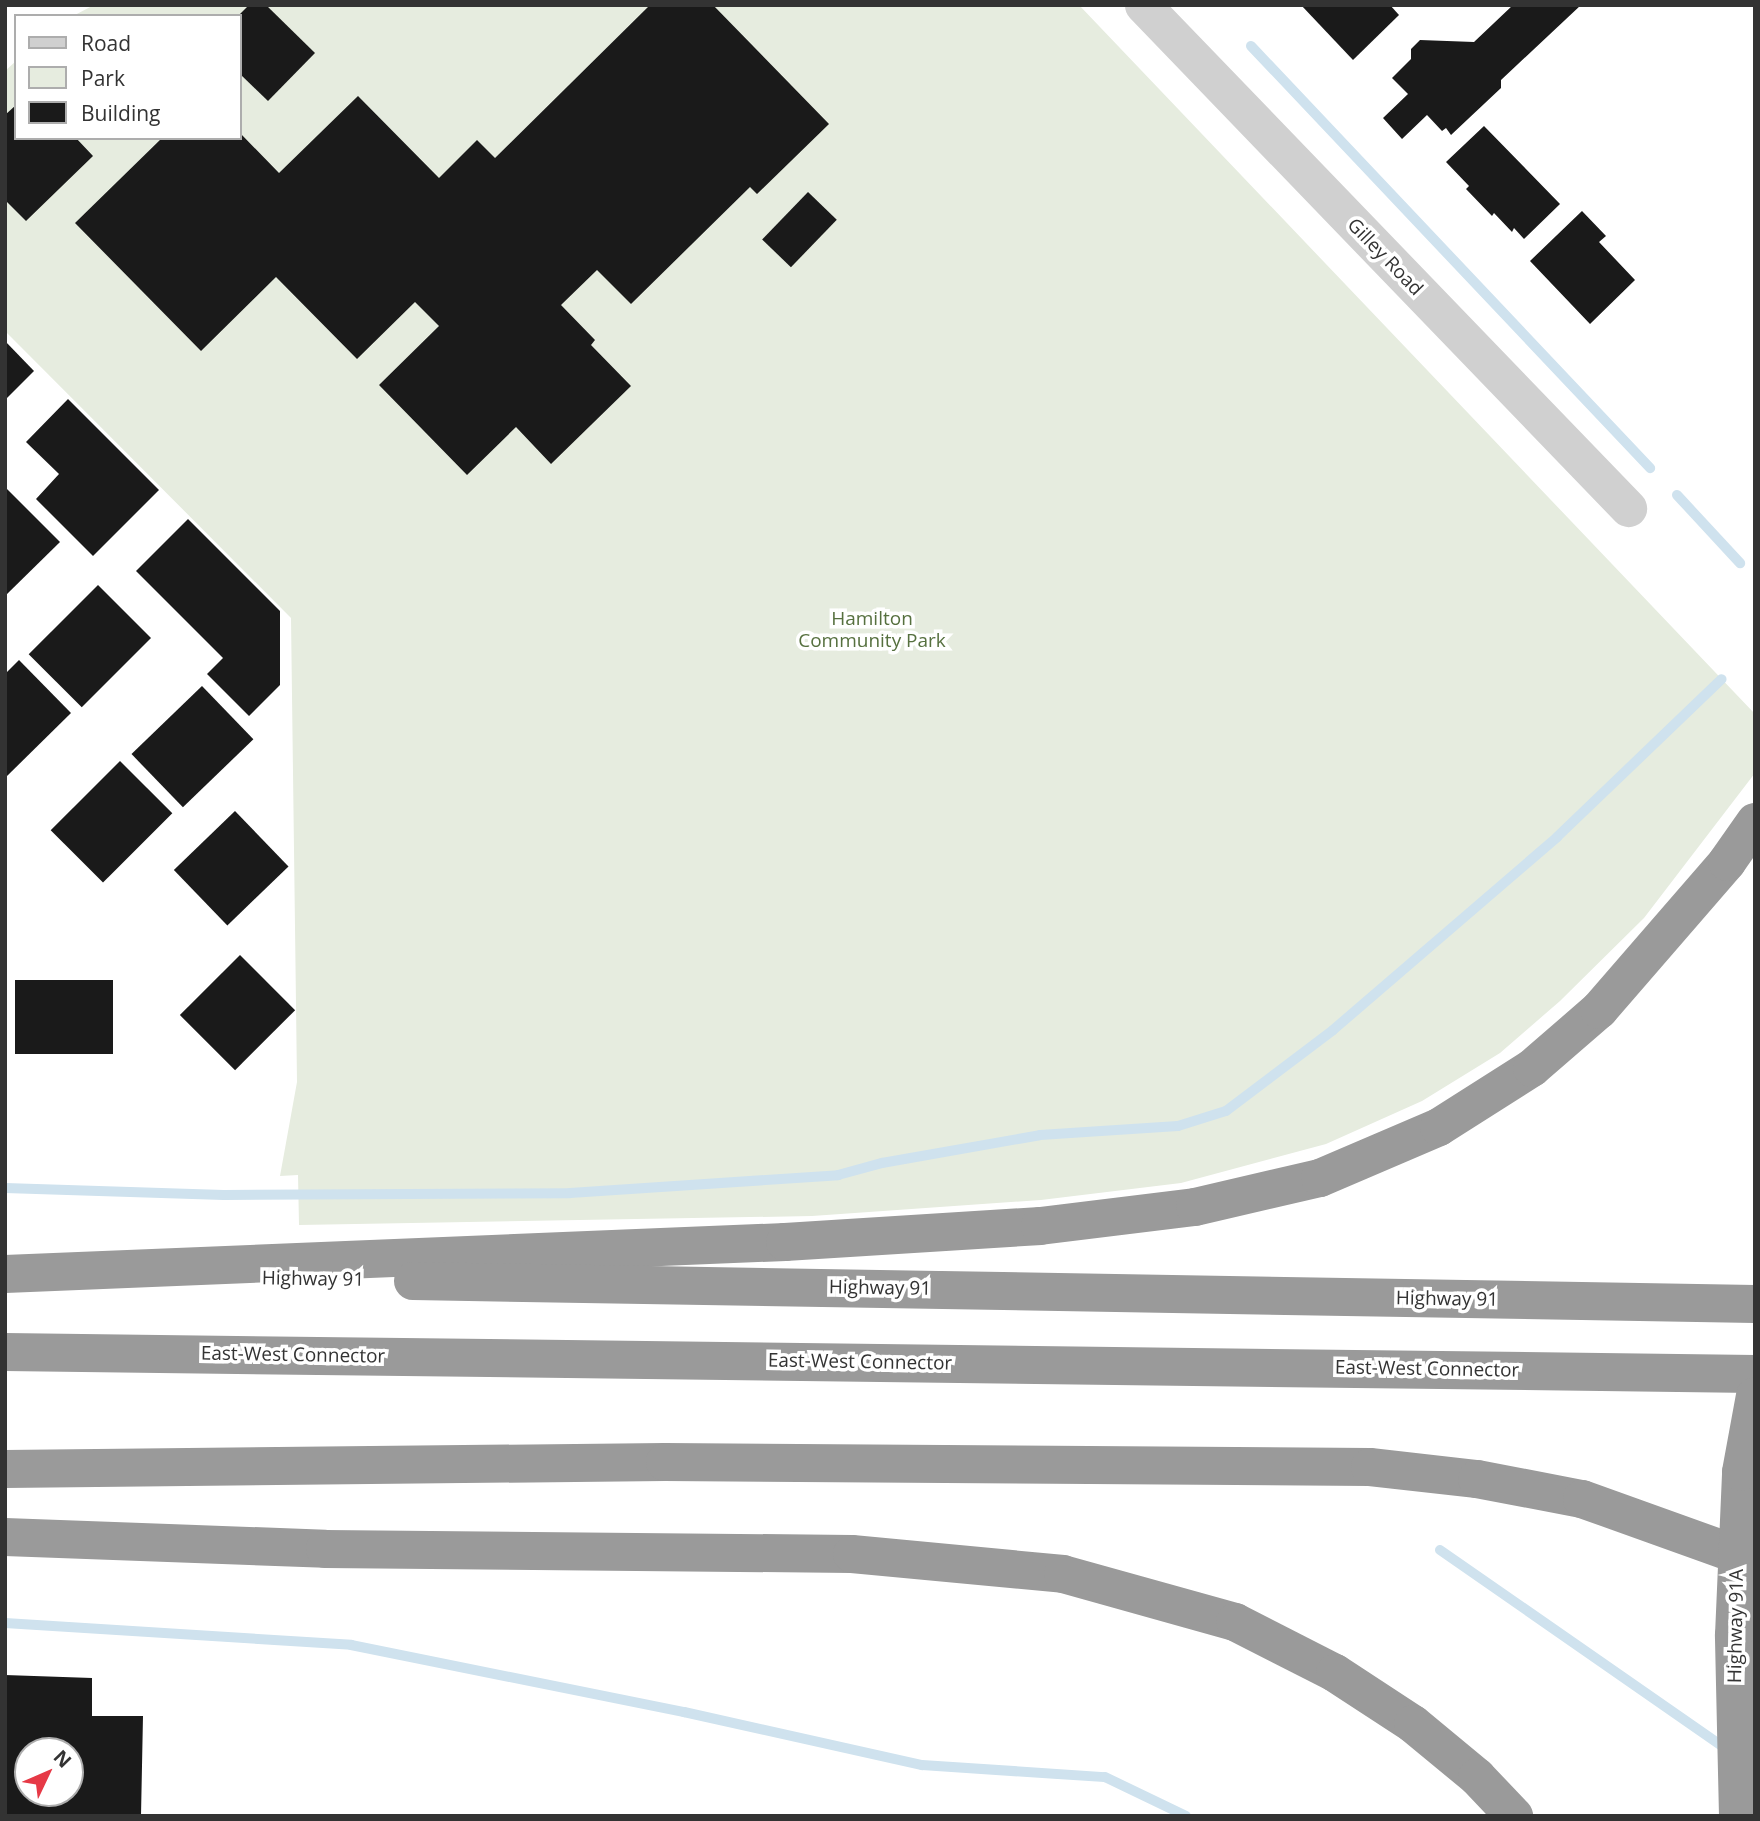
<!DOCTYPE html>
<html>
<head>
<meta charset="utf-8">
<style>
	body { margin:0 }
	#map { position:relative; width:1760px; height:1821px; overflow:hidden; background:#fff; font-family:"Open Sans",sans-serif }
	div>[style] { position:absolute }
	.green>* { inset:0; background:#e6ecdf }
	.stream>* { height:10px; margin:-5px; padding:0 5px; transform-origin:5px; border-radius:5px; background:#cfe2ee }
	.building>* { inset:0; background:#1a1a1a; transform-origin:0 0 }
	.minor>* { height:37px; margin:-18.5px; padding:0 18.5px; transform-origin:18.5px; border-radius:18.5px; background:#d0d0d0 }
	.motorway>* { height:38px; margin:-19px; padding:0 19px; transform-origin:19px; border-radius:19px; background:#9a9a9a }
	span { translate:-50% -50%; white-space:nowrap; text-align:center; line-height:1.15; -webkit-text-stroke:7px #fff; paint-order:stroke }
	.street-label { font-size:19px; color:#333 }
	.park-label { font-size:19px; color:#56703f }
	.frame { position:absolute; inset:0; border:7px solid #333; pointer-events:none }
	.legend { position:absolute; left:14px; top:14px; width:228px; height:126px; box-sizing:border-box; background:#fff; border:2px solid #adadad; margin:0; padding:9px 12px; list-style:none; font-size:21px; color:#333 }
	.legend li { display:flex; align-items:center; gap:14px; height:35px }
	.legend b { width:35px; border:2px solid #adadad }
	.north { position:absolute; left:14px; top:1737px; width:70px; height:70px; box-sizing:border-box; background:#fff; border:2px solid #adadad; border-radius:50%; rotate:46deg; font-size:19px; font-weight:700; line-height:28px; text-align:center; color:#333 }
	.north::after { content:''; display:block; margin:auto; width:24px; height:32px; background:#e63946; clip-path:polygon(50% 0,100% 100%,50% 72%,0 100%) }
</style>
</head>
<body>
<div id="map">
	<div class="green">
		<i style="clip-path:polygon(94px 5px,1079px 5px,1755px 714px,1755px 773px,1644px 918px,1560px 1001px,1500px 1053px,1422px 1101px,1326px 1144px,1181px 1183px,1041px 1200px,812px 1216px,299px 1225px,298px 1175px,280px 1176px,297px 1082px,291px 618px,5px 331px,5px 71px,16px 61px,16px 138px,240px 138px,240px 16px,73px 16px)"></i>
	</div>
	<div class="stream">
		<i style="left:1251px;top:46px;width:581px;rotate:46.6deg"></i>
		<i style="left:1677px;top:495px;width:93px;rotate:47.2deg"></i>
		<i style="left:5px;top:1188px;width:219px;rotate:1.8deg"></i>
		<i style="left:224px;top:1195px;width:346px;rotate:-0.3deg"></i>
		<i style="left:570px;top:1193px;width:269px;rotate:-3.8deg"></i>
		<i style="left:838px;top:1175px;width:46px;rotate:-15.3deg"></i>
		<i style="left:882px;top:1163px;width:160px;rotate:-10deg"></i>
		<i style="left:1040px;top:1135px;width:138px;rotate:-3.7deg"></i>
		<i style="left:1178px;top:1126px;width:50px;rotate:-17.4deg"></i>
		<i style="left:1226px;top:1111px;width:134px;rotate:-37.1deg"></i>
		<i style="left:1333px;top:1030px;width:296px;rotate:-40.7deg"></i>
		<i style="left:1557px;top:837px;width:228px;rotate:-43.8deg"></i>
		<i style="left:1440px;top:1550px;width:351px;rotate:34.8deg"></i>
		<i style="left:5px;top:1623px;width:347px;rotate:3.6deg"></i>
		<i style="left:351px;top:1645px;width:340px;rotate:11.4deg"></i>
		<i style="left:684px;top:1712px;width:244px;rotate:12.6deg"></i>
		<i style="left:922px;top:1765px;width:183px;rotate:3.8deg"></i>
		<i style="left:1105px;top:1777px;width:90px;rotate:25.7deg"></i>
	</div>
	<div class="building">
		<i style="clip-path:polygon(249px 5px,266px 5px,315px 53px,268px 101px,240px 74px,240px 14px)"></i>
		<i style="clip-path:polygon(650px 5px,713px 5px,829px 124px,757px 194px,750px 187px,631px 304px,597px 270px,561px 305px,595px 340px,591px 345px,631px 386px,551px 464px,516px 427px,467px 475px,379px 385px,439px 326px,415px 302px,357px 359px,276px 277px,201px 351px,75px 223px,162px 138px,240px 138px,240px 133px,279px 173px,358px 96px,439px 178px,477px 140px,495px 158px)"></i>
		<i style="clip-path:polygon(1301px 5px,1390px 5px,1399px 15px,1353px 60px)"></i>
		<i style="clip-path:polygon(1513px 5px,1581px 5px,1501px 80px,1501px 88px,1451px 135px,1446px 128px,1442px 131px,1427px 115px,1402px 139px,1383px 118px,1408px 94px,1392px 78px,1411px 59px,1411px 49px,1420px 40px,1474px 42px)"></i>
		<i style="clip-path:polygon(16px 105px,16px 138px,76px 138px,93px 156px,26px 221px,5px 200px,5px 115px)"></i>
		<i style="clip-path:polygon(1484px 126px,1560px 204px,1524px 239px,1514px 228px,1512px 232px,1494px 213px,1492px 216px,1466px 189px,1469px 186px,1446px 162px)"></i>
		<i style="left:808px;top:192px;width:40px;height:66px;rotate:44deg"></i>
		<i style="clip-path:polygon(1582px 211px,1606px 236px,1599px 242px,1635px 280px,1590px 324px,1530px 261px)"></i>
		<i style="clip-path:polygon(5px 341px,34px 371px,5px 400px)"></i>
		<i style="clip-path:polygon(68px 399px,159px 490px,93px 556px,36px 499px,59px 474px,26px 442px)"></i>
		<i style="clip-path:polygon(7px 489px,60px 542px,5px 596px,5px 491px)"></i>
		<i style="clip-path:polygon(188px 519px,280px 611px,280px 685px,249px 716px,207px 674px,223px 658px,136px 571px)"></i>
		<i style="left:98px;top:585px;width:75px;height:98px;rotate:45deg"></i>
		<i style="clip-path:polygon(19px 660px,71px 713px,5px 778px,5px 674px)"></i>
		<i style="left:202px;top:686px;width:74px;height:98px;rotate:46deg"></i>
		<i style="left:120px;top:761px;width:74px;height:98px;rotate:45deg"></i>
		<i style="left:235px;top:811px;width:77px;height:85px;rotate:46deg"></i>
		<i style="left:240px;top:955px;width:78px;height:85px;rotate:45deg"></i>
		<i style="left:15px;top:980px;width:98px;height:74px"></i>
		<i style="clip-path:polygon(evenodd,5px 1675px,92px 1678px,92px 1716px,143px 1716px,141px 1816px,5px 1816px,5px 1675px,28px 1751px,70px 1751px,70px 1793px,28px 1793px,28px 1751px)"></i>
	</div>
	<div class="minor">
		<i style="left:1143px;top:5px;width:699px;rotate:46.04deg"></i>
	</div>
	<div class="motorway">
		<i style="left:5px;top:1274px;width:781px;rotate:-2.35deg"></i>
		<i style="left:785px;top:1242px;width:256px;rotate:-3.6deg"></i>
		<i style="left:1040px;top:1226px;width:156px;rotate:-7deg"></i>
		<i style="left:1195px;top:1207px;width:128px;rotate:-13.1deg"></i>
		<i style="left:1320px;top:1178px;width:129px;rotate:-23.2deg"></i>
		<i style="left:1439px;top:1127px;width:110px;rotate:-32.4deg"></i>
		<i style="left:1532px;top:1068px;width:89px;rotate:-40.9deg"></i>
		<i style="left:1599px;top:1010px;width:196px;rotate:-49.1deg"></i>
		<i style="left:1727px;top:862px;width:49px;rotate:-55deg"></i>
		<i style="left:413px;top:1281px;width:1342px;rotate:0.98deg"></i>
		<i style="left:5px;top:1352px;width:1750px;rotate:0.72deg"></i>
		<i style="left:5px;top:1469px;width:660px;rotate:-0.61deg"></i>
		<i style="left:665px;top:1462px;width:705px;rotate:0.41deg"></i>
		<i style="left:1370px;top:1467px;width:108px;rotate:6.4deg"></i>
		<i style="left:1477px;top:1479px;width:107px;rotate:10.8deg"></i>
		<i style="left:1582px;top:1499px;width:184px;rotate:19.7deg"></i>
		<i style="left:5px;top:1537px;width:320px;rotate:2.1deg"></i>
		<i style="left:325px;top:1549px;width:527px;rotate:0.54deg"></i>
		<i style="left:852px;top:1554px;width:212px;rotate:5.4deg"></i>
		<i style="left:1063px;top:1574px;width:179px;rotate:15.6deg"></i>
		<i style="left:1235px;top:1622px;width:112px;rotate:27deg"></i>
		<i style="left:1335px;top:1673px;width:93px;rotate:33.2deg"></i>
		<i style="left:1413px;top:1724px;width:83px;rotate:39.6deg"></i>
		<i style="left:1477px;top:1777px;width:54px;rotate:46.5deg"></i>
		<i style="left:1738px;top:1816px;width:181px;rotate:-91.3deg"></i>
		<i style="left:1734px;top:1635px;width:163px;rotate:-87.5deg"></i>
		<i style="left:1741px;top:1472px;width:77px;rotate:-79.6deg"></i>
	</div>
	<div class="street-label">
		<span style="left:1385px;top:257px;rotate:46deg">Gilley Road</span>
		<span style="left:313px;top:1279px;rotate:1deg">Highway 91</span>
		<span style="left:880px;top:1288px;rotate:1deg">Highway 91</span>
		<span style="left:1447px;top:1299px;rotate:1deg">Highway 91</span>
		<span style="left:293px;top:1355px;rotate:1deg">East-West Connector</span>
		<span style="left:860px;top:1362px;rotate:1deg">East-West Connector</span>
		<span style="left:1427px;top:1369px;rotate:1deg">East-West Connector</span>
		<span style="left:1736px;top:1626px;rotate:-89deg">Highway 91A</span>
	</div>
	<div class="park-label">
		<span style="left:872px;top:630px">Hamilton<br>Community Park</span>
	</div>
	<div class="frame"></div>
	<ul class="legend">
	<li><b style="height:9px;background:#d0d0d0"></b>Road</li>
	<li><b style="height:19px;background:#e6ecdf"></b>Park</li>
	<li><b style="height:19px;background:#1a1a1a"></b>Building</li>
	</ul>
	<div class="north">N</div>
</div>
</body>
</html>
